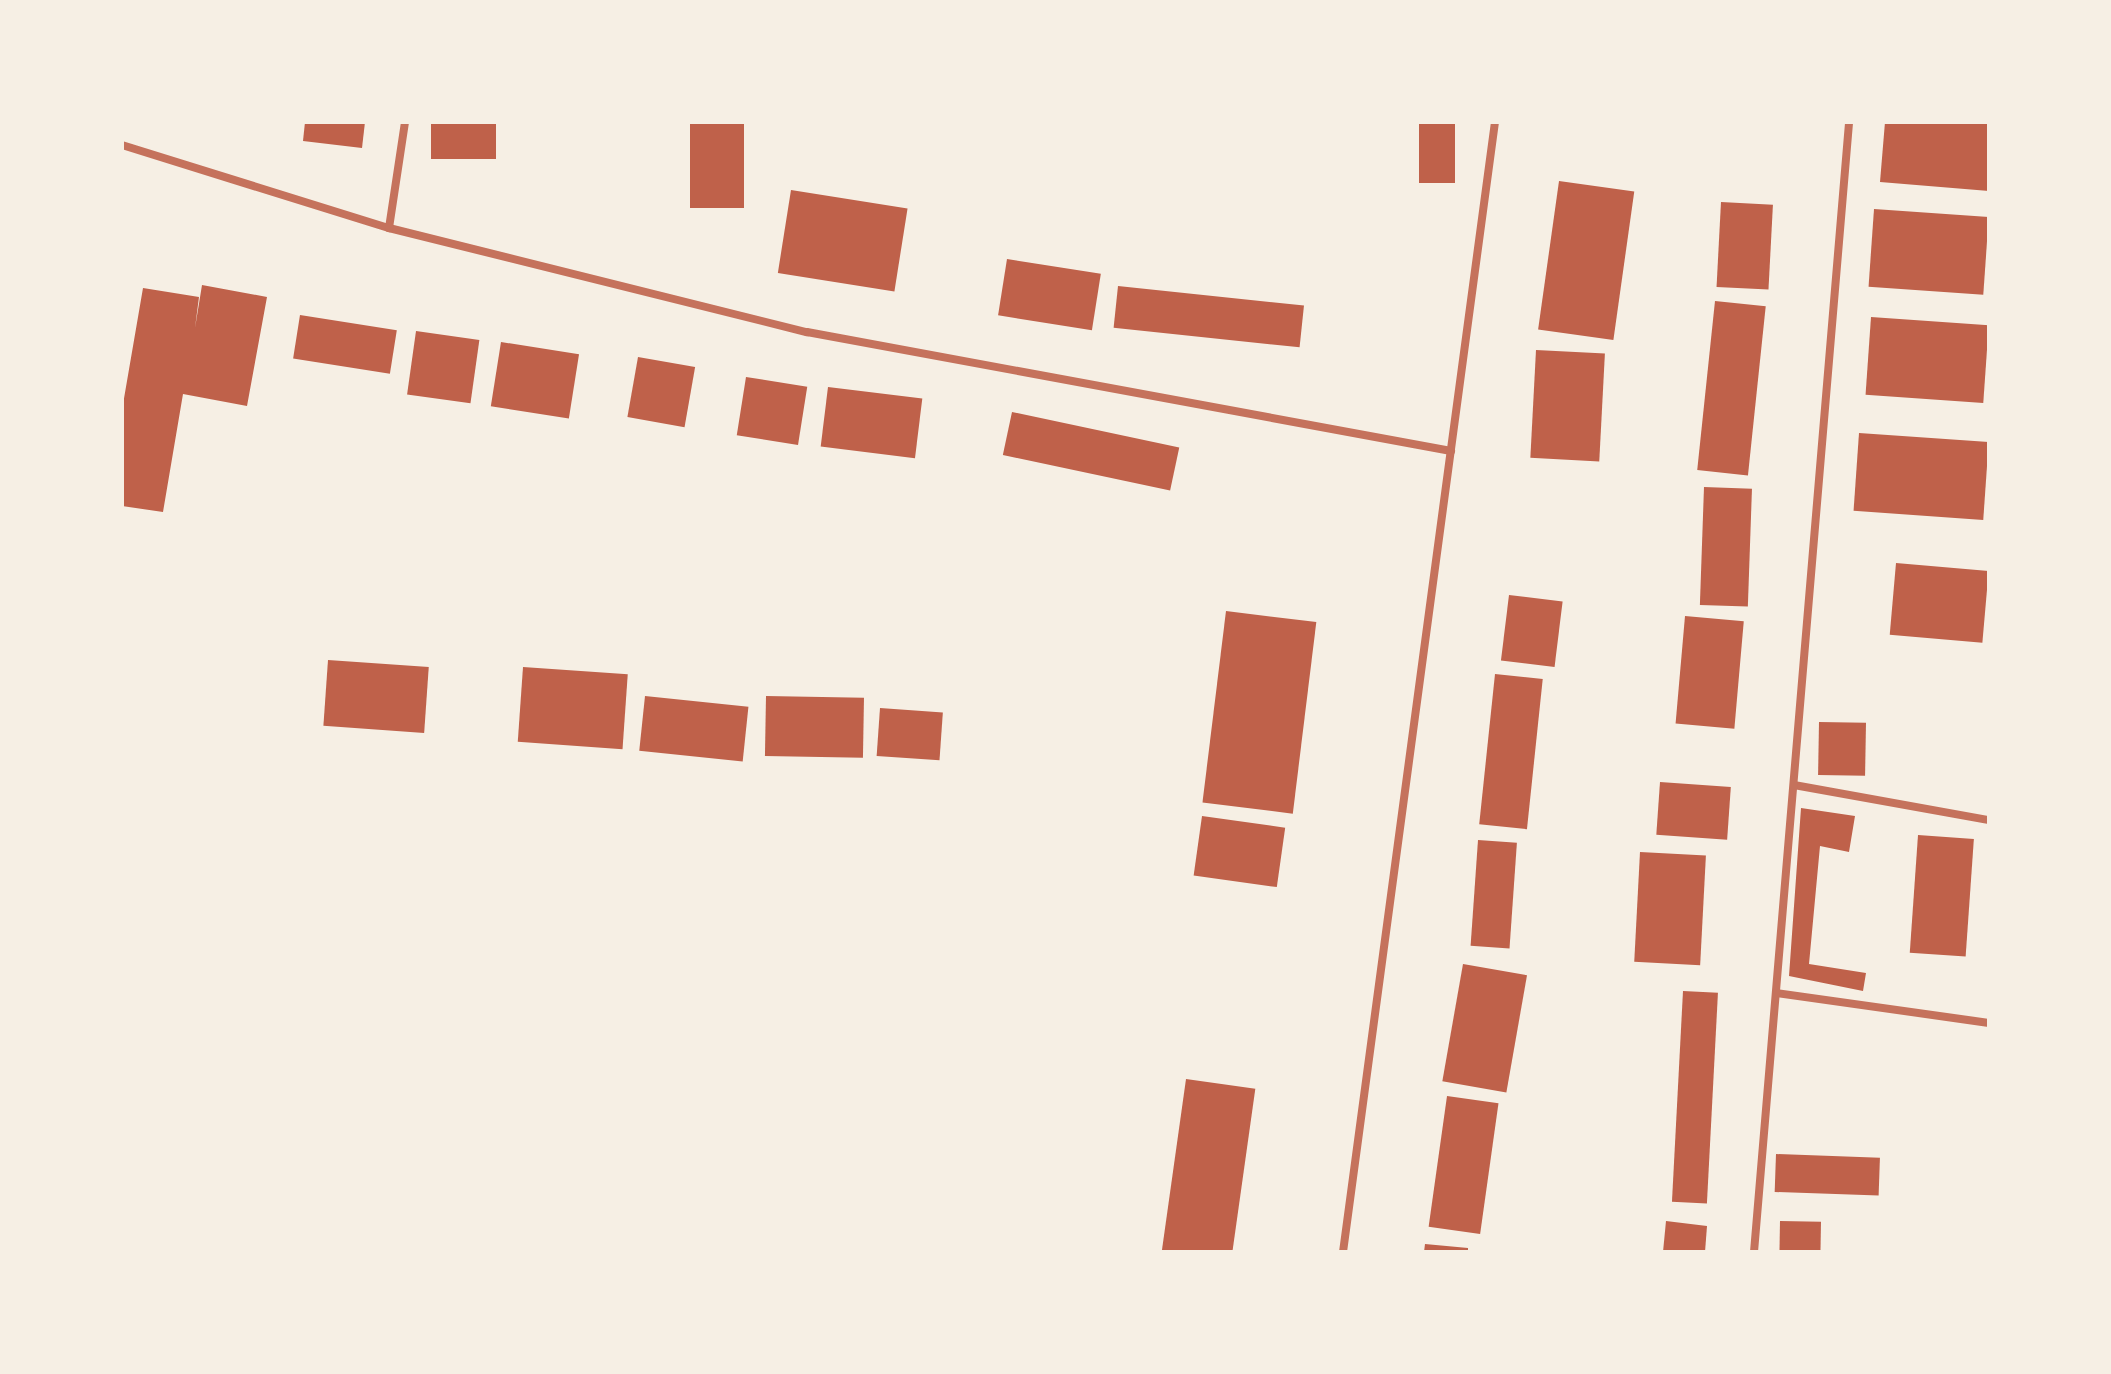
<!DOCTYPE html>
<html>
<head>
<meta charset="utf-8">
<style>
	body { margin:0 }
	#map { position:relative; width:2111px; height:1374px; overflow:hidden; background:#f6efe4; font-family:"PT Sans",sans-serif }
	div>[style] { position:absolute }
	.building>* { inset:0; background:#bf614a; transform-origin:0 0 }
	.minor>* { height:8px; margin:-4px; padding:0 4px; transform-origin:4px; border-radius:4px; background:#c5725c }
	span { translate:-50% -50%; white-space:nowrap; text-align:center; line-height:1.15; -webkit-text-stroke:6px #f6efe4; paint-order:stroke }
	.frame { position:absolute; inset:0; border:124px solid #f6efe4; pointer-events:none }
</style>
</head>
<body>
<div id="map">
	<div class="building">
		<i style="clip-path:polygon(305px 122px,365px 122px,362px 148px,303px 141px)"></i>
		<i style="left:431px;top:122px;width:65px;height:37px"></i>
		<i style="left:690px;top:122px;width:54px;height:86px"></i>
		<i style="left:1419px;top:122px;width:36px;height:61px"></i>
		<i style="clip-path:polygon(1885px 122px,1989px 122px,1989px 191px,1880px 182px)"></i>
		<i style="left:1559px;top:181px;width:76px;height:150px;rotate:8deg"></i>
		<i style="left:791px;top:190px;width:118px;height:84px;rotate:9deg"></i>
		<i style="left:1721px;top:202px;width:52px;height:85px;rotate:3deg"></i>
		<i style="left:1874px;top:209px;width:115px;height:78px;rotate:4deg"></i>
		<i style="left:1007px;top:259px;width:95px;height:57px;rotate:9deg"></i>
		<i style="clip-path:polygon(202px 285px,267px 297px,247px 406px,183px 394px,163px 512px,122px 506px,122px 410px,143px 288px,199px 297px,195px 328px)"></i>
		<i style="left:1118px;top:286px;width:187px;height:42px;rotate:6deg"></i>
		<i style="left:1715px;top:301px;width:51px;height:170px;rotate:6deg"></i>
		<i style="left:300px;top:315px;width:98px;height:44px;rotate:9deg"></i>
		<i style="left:1871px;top:317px;width:118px;height:78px;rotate:4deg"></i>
		<i style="left:416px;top:331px;width:64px;height:64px;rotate:8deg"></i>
		<i style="left:501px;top:342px;width:79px;height:65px;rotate:9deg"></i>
		<i style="left:1536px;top:350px;width:69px;height:108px;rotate:3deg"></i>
		<i style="left:638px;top:357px;width:58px;height:61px;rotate:10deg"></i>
		<i style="left:746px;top:377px;width:62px;height:59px;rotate:9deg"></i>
		<i style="left:828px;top:387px;width:95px;height:60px;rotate:7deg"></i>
		<i style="left:1012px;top:412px;width:171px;height:44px;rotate:12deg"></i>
		<i style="left:1859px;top:433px;width:130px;height:78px;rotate:4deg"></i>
		<i style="left:1704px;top:487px;width:48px;height:118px;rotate:2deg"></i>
		<i style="left:1896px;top:563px;width:93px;height:72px;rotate:5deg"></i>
		<i style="left:1509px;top:595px;width:54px;height:66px;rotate:7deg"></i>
		<i style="left:1226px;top:611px;width:91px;height:193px;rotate:7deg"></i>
		<i style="left:1685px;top:616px;width:59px;height:108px;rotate:5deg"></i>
		<i style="left:328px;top:660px;width:101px;height:66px;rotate:4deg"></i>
		<i style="left:523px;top:667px;width:105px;height:75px;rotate:4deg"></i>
		<i style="left:1495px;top:674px;width:48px;height:151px;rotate:6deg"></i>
		<i style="left:645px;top:696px;width:104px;height:55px;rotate:6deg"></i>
		<i style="left:766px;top:696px;width:98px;height:60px;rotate:1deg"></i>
		<i style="left:880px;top:708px;width:63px;height:48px;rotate:4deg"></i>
		<i style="left:1819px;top:722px;width:47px;height:53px;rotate:1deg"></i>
		<i style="left:1660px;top:782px;width:71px;height:53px;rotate:4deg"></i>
		<i style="clip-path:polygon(1801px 808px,1855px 816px,1849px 852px,1820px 846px,1809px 964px,1866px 973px,1863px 991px,1789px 976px)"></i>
		<i style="left:1202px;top:816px;width:84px;height:60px;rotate:8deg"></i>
		<i style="left:1918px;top:835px;width:56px;height:118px;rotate:4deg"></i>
		<i style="left:1478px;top:840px;width:39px;height:106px;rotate:4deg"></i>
		<i style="left:1640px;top:852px;width:66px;height:110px;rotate:3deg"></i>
		<i style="left:1463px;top:964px;width:65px;height:119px;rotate:10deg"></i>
		<i style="left:1683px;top:991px;width:35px;height:211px;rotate:3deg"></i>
		<i style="left:1186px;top:1079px;width:70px;height:175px;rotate:8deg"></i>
		<i style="left:1447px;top:1096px;width:52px;height:132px;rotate:8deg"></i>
		<i style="left:1776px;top:1154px;width:104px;height:38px;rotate:2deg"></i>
		<i style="clip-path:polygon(1666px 1221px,1707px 1226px,1705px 1252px,1663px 1252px)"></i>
		<i style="left:1780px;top:1221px;width:41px;height:31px;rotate:1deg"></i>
		<i style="clip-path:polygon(1425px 1244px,1468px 1248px,1468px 1252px,1424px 1252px)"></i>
	</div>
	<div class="minor">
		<i style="left:122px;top:145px;width:280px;rotate:17.3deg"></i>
		<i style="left:389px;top:228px;width:431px;rotate:14deg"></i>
		<i style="left:807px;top:332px;width:655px;rotate:10.47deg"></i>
		<i style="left:389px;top:228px;width:107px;rotate:-81.4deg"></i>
		<i style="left:1794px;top:785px;width:198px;rotate:10.2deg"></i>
		<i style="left:1776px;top:993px;width:215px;rotate:8deg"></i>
		<i style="left:1343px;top:1252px;width:1140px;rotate:-82.34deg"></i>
		<i style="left:1754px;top:1252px;width:1134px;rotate:-85.19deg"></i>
	</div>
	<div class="frame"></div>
</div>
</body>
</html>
